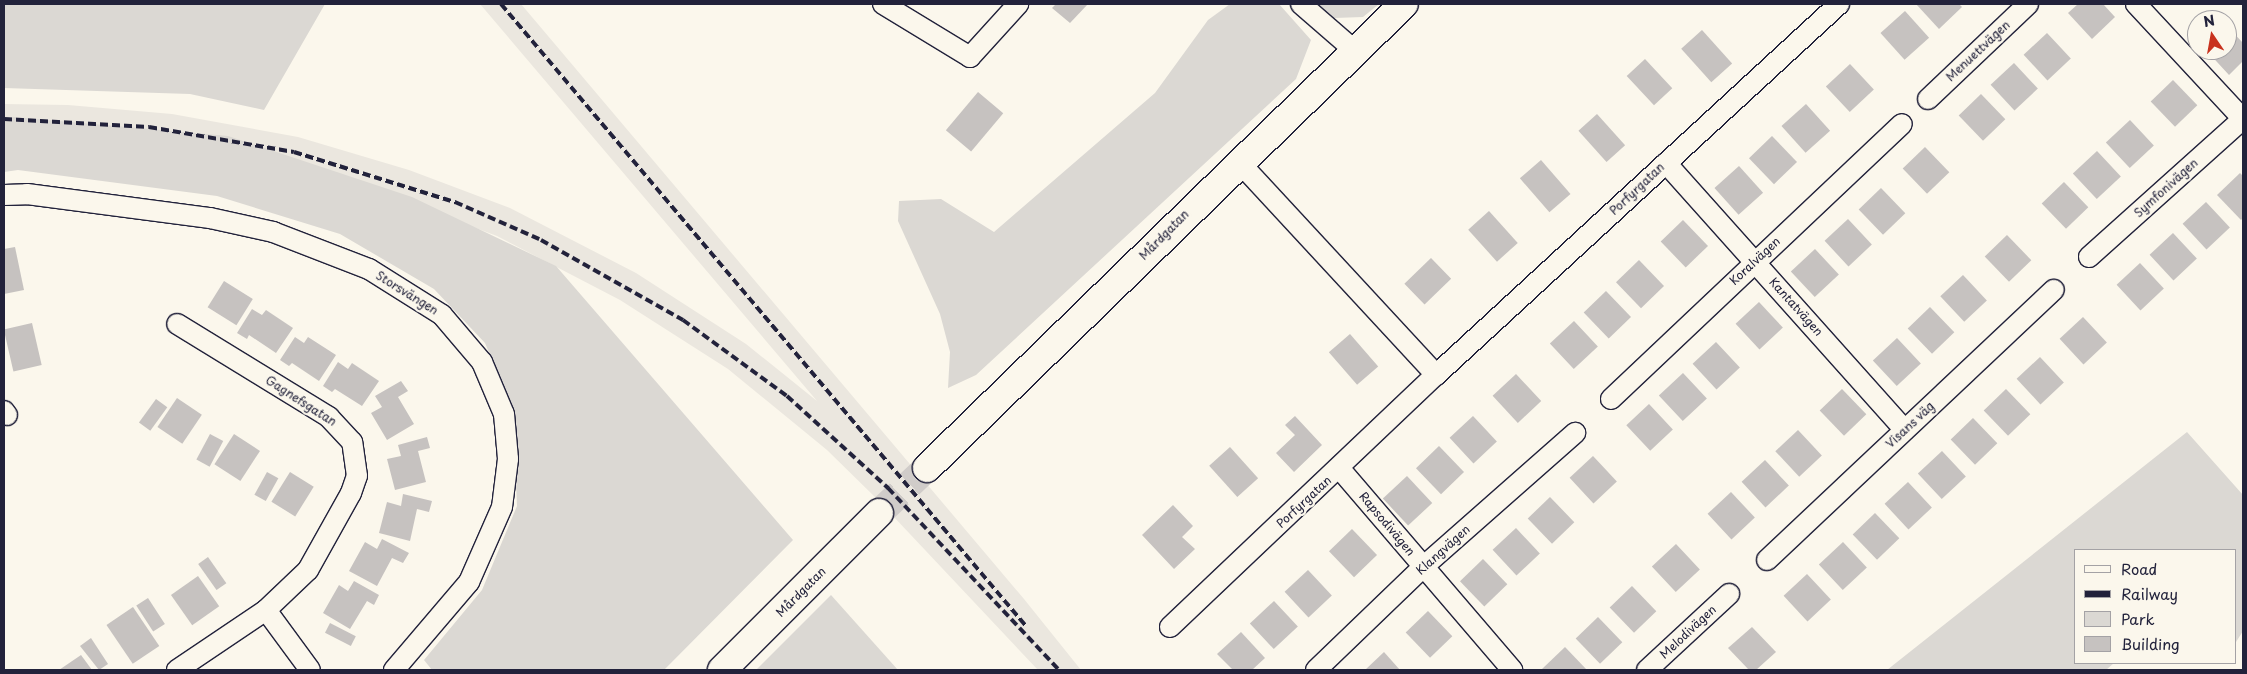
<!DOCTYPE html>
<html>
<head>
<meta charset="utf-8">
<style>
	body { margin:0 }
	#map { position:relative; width:2247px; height:674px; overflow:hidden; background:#fbf7ec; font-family:"Playpen Sans",sans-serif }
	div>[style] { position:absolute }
	.built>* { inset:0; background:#ebe7df }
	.green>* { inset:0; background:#dbd8d3 }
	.building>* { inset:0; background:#c6c2c0; transform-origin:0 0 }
	.secondary-tunnel>* { height:28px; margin-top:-14px; transform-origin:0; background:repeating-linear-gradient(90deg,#d0ccc9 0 28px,transparent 0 42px) }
	.roads { filter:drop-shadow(1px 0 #22223b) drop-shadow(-1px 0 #22223b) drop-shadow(0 1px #22223b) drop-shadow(0 -1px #22223b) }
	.street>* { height:20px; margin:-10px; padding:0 10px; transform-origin:10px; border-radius:10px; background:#fbf7ec }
	.secondary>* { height:28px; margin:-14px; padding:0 14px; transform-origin:14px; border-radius:14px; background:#fbf7ec }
	.rail>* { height:4px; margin-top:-2px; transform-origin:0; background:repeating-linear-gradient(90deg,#22223b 0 8px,transparent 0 12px) }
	span { translate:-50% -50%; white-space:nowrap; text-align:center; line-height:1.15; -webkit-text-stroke:4.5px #fbf7ec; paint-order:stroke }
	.street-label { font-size:12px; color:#22223b }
	.frame { position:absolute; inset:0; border:5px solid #22223b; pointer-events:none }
	.legend { position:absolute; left:2074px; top:549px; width:162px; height:115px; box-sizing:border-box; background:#fbf7ec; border:1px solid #a4a2a5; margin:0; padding:6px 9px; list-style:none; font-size:15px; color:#22223b }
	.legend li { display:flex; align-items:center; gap:10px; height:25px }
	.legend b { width:25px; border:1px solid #a4a2a5 }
	.north { position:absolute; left:2187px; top:10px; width:50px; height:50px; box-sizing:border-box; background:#fbf7ec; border:1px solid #a4a2a5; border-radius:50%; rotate:348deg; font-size:14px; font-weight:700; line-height:20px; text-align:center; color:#22223b }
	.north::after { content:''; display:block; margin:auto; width:18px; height:22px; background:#c8321e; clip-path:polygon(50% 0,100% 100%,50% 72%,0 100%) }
</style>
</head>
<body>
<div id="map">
	<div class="built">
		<i style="clip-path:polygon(480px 4px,521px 4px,1024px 599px,1081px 670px,1038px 670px,877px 499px,827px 450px,728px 369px,620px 300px,497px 236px,399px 199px,4px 135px,4px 104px,68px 105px,172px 114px,298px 137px,409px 170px,510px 208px,636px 273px,746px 344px,817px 401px)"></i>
	</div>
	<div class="green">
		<i style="clip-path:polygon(4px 4px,325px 4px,264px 110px,190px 94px,4px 88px)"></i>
		<i style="clip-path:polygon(1230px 4px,1279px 4px,1311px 40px,1296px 79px,976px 375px,948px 388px,950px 352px,940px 314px,898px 221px,899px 201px,941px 199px,994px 232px,1155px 93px,1208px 20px)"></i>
		<i style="clip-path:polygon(1318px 4px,1379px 4px,1363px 17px,1334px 18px)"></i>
		<i style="clip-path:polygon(14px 117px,228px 136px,412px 197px,556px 266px,793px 540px,664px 670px,432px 670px,424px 660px,482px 590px,517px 506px,513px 409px,485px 343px,434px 289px,340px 234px,217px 196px,18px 170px,4px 172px,4px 118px)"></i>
		<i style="clip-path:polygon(2187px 432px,2243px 495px,2243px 631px,2236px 642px,2236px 550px,2076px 550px,2076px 663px,2114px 663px,2106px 670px,1887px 670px)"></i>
		<i style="clip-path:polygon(831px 595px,898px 670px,756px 670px)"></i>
	</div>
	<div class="building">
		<i style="clip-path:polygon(1056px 4px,1088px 4px,1070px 23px,1052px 8px)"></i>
		<i style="clip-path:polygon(1916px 4px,1959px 4px,1962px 7px,1939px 29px)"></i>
		<i style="clip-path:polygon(2078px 4px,2103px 4px,2115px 17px,2092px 39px,2068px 13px)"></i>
		<i style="left:1905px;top:11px;width:36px;height:33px;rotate:48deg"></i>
		<i style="clip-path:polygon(2228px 27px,2243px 43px,2243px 61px,2229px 75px,2206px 50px,2227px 50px)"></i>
		<i style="left:1702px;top:30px;width:45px;height:28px;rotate:48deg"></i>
		<i style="left:2047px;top:33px;width:35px;height:32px;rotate:47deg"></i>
		<i style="left:1645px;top:59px;width:40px;height:25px;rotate:47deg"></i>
		<i style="left:2014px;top:63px;width:35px;height:32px;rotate:47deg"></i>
		<i style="left:1850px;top:64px;width:35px;height:33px;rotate:47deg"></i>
		<i style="left:2173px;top:80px;width:35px;height:31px;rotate:46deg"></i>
		<i style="left:978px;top:92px;width:33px;height:50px;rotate:40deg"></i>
		<i style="left:1981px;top:94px;width:35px;height:31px;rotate:46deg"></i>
		<i style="left:1806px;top:104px;width:36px;height:33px;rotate:48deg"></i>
		<i style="left:1597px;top:114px;width:42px;height:25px;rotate:48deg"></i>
		<i style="left:2130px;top:120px;width:35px;height:33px;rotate:47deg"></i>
		<i style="left:1772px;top:136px;width:36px;height:32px;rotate:46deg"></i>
		<i style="left:1925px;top:147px;width:35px;height:31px;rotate:46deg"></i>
		<i style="left:2097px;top:151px;width:35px;height:33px;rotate:47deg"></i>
		<i style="left:1541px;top:160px;width:45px;height:28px;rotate:49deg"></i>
		<i style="left:1739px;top:166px;width:36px;height:33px;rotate:48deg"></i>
		<i style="clip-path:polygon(2240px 173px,2243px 176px,2243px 218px,2241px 220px,2217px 195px)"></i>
		<i style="left:2064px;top:182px;width:35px;height:31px;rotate:46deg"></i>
		<i style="left:1881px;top:188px;width:35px;height:31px;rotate:46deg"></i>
		<i style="left:2206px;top:202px;width:35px;height:32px;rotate:47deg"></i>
		<i style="left:1489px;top:211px;width:43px;height:28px;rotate:48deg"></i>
		<i style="left:1848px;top:219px;width:35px;height:32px;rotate:47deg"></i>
		<i style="left:1683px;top:220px;width:36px;height:31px;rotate:46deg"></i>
		<i style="left:2173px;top:233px;width:35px;height:32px;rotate:47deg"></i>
		<i style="left:2007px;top:235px;width:35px;height:31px;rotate:46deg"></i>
		<i style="clip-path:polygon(15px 247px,24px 290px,4px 294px,4px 249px)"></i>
		<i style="left:1815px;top:249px;width:35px;height:33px;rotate:47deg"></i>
		<i style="left:1431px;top:258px;width:29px;height:37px;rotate:46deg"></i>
		<i style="left:1639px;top:260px;width:36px;height:32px;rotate:46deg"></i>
		<i style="left:2140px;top:263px;width:35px;height:32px;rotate:47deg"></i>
		<i style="left:1963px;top:275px;width:35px;height:31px;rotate:47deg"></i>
		<i style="left:224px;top:281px;width:34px;height:31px;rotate:32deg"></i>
		<i style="left:1606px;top:291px;width:36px;height:31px;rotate:46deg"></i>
		<i style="left:1759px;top:302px;width:35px;height:32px;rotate:47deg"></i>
		<i style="left:1930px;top:307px;width:35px;height:31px;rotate:46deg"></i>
		<i style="clip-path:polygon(252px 309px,262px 315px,266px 310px,293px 328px,276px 353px,249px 335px,247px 339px,237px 333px)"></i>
		<i style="left:2083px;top:317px;width:35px;height:32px;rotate:47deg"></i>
		<i style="left:1574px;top:321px;width:35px;height:33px;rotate:47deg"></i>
		<i style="left:32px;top:323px;width:43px;height:29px;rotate:77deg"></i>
		<i style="left:1350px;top:334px;width:43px;height:28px;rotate:49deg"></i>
		<i style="clip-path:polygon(295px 337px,304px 343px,308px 337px,336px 355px,319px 381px,292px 363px,289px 366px,280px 360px)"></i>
		<i style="left:1897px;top:338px;width:35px;height:33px;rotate:47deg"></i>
		<i style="left:1716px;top:342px;width:35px;height:32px;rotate:47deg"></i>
		<i style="left:2040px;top:357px;width:35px;height:32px;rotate:47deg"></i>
		<i style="clip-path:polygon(338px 362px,348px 369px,352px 363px,379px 381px,362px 406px,335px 389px,332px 392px,323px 386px)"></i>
		<i style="left:1683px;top:373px;width:35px;height:33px;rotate:47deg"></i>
		<i style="left:1516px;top:374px;width:37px;height:32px;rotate:47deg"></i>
		<i style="clip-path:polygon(401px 381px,408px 391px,398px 397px,414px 424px,387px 440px,371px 413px,382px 407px,375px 396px)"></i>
		<i style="left:1842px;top:389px;width:35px;height:31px;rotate:46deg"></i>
		<i style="left:2006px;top:389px;width:35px;height:31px;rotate:46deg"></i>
		<i style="left:177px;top:398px;width:30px;height:35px;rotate:34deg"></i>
		<i style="left:156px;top:399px;width:14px;height:29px;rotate:36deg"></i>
		<i style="left:1649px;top:404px;width:35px;height:31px;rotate:47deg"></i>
		<i style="clip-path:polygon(1295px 416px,1322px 445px,1294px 472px,1276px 453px,1295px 435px,1285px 425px)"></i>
		<i style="left:1473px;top:416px;width:35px;height:32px;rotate:47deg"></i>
		<i style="left:1973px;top:418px;width:35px;height:31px;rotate:46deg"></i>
		<i style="left:1798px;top:430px;width:35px;height:31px;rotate:47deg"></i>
		<i style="left:210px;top:434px;width:15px;height:29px;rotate:28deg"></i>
		<i style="left:234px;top:434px;width:31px;height:36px;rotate:33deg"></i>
		<i style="clip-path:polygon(427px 437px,430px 448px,418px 451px,426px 482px,395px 490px,387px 459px,401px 456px,398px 445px)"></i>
		<i style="left:1439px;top:446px;width:36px;height:32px;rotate:46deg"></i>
		<i style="left:1230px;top:447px;width:42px;height:28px;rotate:48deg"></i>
		<i style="left:1942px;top:451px;width:35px;height:33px;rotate:47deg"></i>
		<i style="left:1593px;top:456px;width:35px;height:32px;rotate:47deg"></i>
		<i style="left:1765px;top:460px;width:35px;height:32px;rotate:47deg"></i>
		<i style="left:267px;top:472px;width:13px;height:26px;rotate:29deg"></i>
		<i style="left:290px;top:472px;width:28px;height:35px;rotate:32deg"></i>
		<i style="left:1407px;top:476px;width:37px;height:33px;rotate:47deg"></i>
		<i style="left:1908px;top:482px;width:35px;height:32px;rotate:47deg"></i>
		<i style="left:1731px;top:492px;width:35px;height:32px;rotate:47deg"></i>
		<i style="clip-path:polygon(403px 494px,432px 501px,429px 512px,417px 509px,410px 541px,379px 533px,387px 502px,401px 506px)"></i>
		<i style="left:1550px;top:497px;width:35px;height:31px;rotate:46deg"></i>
		<i style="clip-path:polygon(1173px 505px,1193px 526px,1182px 537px,1195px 549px,1174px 569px,1142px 535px)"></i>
		<i style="left:1875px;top:513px;width:35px;height:31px;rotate:46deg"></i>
		<i style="left:1516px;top:528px;width:35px;height:32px;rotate:47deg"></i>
		<i style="left:1352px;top:529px;width:36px;height:32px;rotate:46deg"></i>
		<i style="clip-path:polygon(382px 539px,409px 553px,403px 563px,392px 558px,377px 586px,349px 571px,365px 542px,377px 549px)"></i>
		<i style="left:1843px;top:542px;width:35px;height:33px;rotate:47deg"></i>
		<i style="left:1676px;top:544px;width:35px;height:33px;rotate:47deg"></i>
		<i style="left:208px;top:557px;width:32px;height:12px;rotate:55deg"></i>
		<i style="left:1483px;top:559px;width:35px;height:32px;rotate:46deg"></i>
		<i style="left:1308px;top:570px;width:35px;height:32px;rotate:47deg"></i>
		<i style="left:1807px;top:574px;width:35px;height:32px;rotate:47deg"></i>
		<i style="left:198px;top:576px;width:37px;height:33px;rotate:55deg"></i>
		<i style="clip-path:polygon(354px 581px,379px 595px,374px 605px,367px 601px,350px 629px,323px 613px,339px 585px,348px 591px)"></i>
		<i style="left:1632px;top:586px;width:35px;height:31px;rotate:46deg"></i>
		<i style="left:148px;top:598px;width:31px;height:14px;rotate:57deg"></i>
		<i style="left:1274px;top:601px;width:35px;height:33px;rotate:47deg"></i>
		<i style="left:133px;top:607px;width:47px;height:32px;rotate:56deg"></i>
		<i style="left:1428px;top:611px;width:35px;height:31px;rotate:46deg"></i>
		<i style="left:1598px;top:617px;width:35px;height:31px;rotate:46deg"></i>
		<i style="left:330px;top:623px;width:29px;height:11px;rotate:27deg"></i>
		<i style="clip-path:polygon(1752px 627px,1776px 652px,1756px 670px,1749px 670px,1728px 648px)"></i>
		<i style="clip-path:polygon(1241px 632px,1265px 658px,1252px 670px,1233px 670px,1217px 654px)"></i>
		<i style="clip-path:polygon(91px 638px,108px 664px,99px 670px,80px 646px)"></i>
		<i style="clip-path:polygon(1565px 647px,1587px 670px,1543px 670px,1542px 669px)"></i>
		<i style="clip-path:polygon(1384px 652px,1400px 670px,1365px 670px)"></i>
		<i style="clip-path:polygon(81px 655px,92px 670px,59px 670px)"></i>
	</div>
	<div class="secondary-tunnel">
		<i style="left:879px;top:513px;width:66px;rotate:-43.2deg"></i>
	</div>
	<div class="roads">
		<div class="street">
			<i style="left:883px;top:4px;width:102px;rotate:31.3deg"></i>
			<i style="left:970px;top:57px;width:72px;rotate:-47.8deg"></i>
			<i style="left:1301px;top:4px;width:72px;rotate:41deg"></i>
			<i style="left:2136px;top:4px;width:157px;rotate:47.1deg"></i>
			<i style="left:1928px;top:99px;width:138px;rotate:-43.5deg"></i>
			<i style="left:1239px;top:162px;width:290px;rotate:47.2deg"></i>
			<i style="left:1666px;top:163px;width:358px;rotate:48.2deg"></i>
			<i style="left:4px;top:195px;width:23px;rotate:-2deg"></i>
			<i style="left:27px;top:194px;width:185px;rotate:7.5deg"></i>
			<i style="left:210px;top:218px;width:65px;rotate:12.5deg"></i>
			<i style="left:273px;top:232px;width:103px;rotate:21.1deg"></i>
			<i style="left:369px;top:269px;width:86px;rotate:32.2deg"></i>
			<i style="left:442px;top:315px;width:62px;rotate:49.6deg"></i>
			<i style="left:482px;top:362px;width:56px;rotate:67.1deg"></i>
			<i style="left:504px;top:414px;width:45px;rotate:84.9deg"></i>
			<i style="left:508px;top:459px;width:48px;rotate:97.1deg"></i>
			<i style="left:502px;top:507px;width:82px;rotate:113.7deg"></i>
			<i style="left:469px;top:582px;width:116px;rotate:130.4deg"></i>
			<i style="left:2089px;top:257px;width:207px;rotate:-41.9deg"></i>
			<i style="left:1611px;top:399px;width:400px;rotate:-43.4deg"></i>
			<i style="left:4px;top:411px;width:5px;rotate:53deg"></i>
			<i style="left:1340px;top:469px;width:265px;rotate:49.4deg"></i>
			<i style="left:1767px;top:560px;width:394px;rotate:-43.3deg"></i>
			<i style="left:266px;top:610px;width:74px;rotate:53.7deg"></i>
			<i style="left:1170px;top:627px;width:366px;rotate:-43.5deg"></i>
			<i style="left:1436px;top:375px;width:548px;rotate:-42.63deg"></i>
			<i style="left:177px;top:670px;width:107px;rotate:-34deg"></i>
			<i style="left:266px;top:610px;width:58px;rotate:-43.6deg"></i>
			<i style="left:308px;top:570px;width:88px;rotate:-60.8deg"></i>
			<i style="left:351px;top:493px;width:18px;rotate:-71deg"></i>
			<i style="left:357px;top:476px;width:34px;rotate:-98deg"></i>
			<i style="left:352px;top:442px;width:34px;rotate:-133deg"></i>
			<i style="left:329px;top:417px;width:178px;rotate:-148.5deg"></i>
			<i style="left:1316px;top:670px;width:149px;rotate:-43.9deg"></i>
			<i style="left:1423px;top:567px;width:203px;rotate:-41.4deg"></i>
			<i style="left:1647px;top:670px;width:112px;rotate:-42.8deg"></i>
		</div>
		<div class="secondary">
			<i style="left:927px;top:468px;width:665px;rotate:-44.21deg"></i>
			<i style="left:722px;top:670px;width:222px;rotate:-45deg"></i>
		</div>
	</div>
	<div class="rail">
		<i style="left:501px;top:4px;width:813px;rotate:49.84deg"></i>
		<i style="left:4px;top:119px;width:145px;rotate:3.2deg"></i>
		<i style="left:149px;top:127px;width:147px;rotate:9.8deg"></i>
		<i style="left:294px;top:152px;width:169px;rotate:17.3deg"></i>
		<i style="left:455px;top:202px;width:94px;rotate:23.8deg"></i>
		<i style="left:541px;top:240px;width:163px;rotate:29.4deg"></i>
		<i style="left:683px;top:320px;width:129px;rotate:36.2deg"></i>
		<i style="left:787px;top:396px;width:137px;rotate:42.3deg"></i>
		<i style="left:888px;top:488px;width:250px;rotate:46.8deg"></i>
	</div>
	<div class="street-label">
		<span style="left:1978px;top:51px;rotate:-43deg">Menuettvägen</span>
		<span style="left:2166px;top:188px;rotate:-42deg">Symfonivägen</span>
		<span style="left:1637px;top:189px;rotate:-43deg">Porfyrgatan</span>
		<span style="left:1164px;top:235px;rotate:-45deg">Mårdgatan</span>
		<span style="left:1755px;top:261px;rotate:-43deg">Koralvägen</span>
		<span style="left:407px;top:293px;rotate:32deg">Storsvängen</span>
		<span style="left:1796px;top:307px;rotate:48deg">Kantatvägen</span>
		<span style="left:301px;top:401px;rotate:33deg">Gagnefsgatan</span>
		<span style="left:1910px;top:425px;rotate:-43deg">Visans väg</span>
		<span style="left:1304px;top:502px;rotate:-43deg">Porfyrgatan</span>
		<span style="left:1387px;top:524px;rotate:50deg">Rapsodivägen</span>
		<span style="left:1443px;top:550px;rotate:-42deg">Klangvägen</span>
		<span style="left:801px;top:592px;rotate:-45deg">Mårdgatan</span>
		<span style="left:1688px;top:632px;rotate:-43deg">Melodivägen</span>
	</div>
	<div class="frame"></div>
	<ul class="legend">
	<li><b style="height:6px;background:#fbf7ec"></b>Road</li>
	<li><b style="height:6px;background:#22223b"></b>Railway</li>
	<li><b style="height:14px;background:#dbd8d3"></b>Park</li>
	<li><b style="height:14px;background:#c6c2c0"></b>Building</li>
	</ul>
	<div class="north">N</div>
</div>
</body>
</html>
